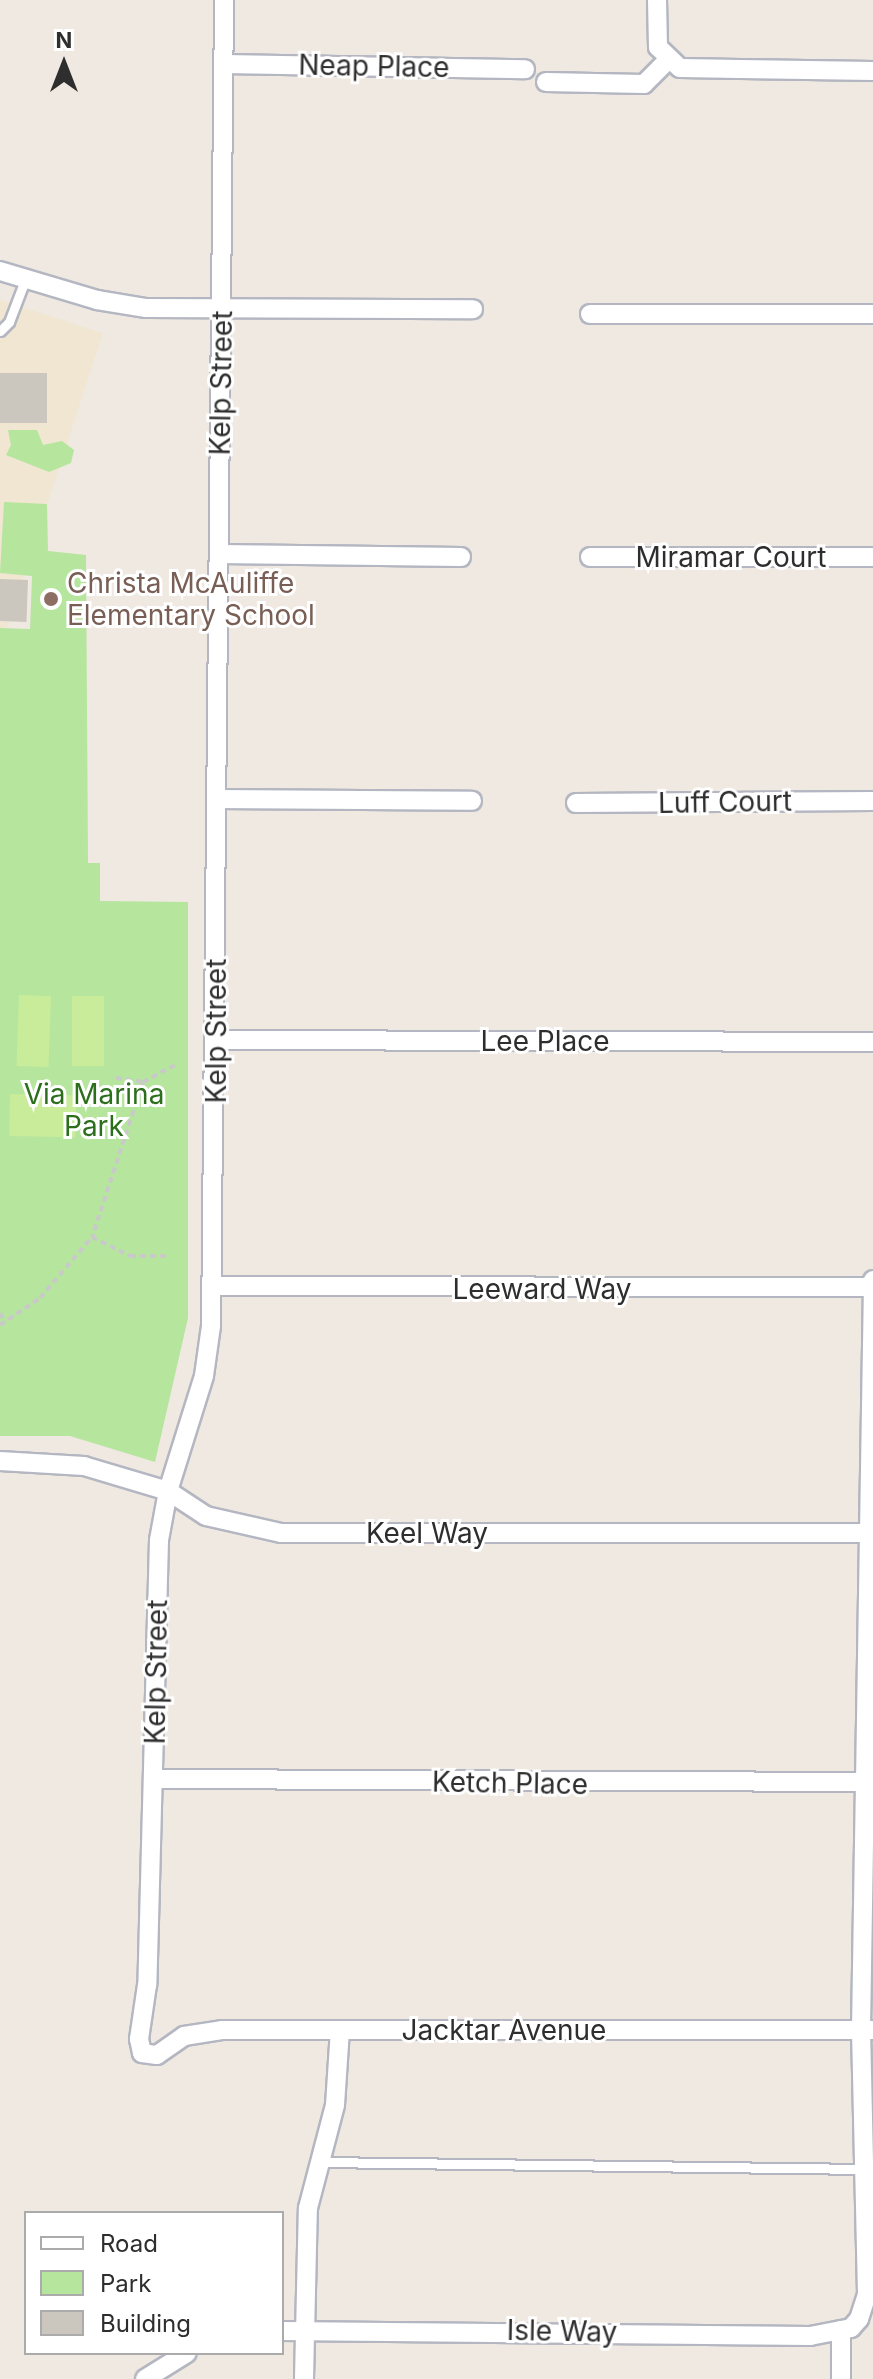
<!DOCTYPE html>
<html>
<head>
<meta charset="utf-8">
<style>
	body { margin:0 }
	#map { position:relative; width:873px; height:2379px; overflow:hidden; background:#efe9e1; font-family:Inter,sans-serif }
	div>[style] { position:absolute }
	.education>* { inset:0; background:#f0e6d1; transform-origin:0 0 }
	.green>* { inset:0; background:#b6e59e }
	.pitch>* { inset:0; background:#c9ec9a; transform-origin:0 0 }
	.building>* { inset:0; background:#cbc7bf; transform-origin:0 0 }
	.path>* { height:4px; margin-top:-2px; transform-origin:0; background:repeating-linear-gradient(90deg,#c9c9c9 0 6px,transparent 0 10px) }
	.roads { filter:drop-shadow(2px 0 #b4b7c1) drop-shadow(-2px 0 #b4b7c1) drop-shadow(0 2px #b4b7c1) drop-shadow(0 -2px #b4b7c1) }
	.lane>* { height:9px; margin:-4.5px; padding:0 4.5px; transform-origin:4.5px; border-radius:4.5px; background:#fff }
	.street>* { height:18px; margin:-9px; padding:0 9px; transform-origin:9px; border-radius:9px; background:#fff }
	.dots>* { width:22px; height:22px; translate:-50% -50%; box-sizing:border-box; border:4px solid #fff; border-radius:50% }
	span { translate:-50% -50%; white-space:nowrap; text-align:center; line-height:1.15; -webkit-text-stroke:6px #fff; paint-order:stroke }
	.street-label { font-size:28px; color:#2e2e2e }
	.education-label { font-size:28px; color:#785e54 }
	.left { translate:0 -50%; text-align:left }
	.park-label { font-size:28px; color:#2c6e1b }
	.legend { position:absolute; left:24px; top:2211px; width:260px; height:144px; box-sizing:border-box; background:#fff; border:2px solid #ababab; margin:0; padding:10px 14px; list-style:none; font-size:24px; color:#2e2e2e }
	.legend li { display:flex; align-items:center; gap:16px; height:40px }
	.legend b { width:40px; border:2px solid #ababab }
	.north { position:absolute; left:24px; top:24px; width:80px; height:80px; -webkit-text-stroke:6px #fff; paint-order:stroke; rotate:0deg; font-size:22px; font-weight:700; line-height:32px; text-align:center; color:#2e2e2e }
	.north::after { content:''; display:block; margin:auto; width:28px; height:36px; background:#2e2e2e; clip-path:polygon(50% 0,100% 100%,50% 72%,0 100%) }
</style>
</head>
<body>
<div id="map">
	<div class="education">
		<i style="left:0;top:300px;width:108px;height:563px;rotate:18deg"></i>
	</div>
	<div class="green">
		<i style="clip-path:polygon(8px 430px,37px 430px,43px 445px,62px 441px,74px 450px,71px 463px,49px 472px,6px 455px,11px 445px)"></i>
		<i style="clip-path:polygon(4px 502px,47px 504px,48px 551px,86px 555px,88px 863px,100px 863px,100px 901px,188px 902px,188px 1318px,155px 1462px,70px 1436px,0 1436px,0 628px,30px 629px,32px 576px,0 573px)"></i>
	</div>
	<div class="pitch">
		<i style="left:19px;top:995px;width:32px;height:71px;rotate:2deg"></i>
		<i style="left:72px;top:996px;width:32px;height:70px"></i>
		<i style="left:10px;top:1094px;width:66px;height:42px;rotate:1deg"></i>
	</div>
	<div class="building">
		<i style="left:0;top:373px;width:47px;height:50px"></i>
		<i style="left:0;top:579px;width:28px;height:42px;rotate:2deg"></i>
	</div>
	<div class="path">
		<i style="left:116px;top:1078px;width:27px;rotate:8deg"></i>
		<i style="left:143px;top:1082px;width:40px;rotate:-28deg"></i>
		<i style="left:143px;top:1082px;width:163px;rotate:108.2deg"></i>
		<i style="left:92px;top:1237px;width:42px;rotate:26.6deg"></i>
		<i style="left:130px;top:1256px;width:38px"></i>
		<i style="left:0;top:1313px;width:10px;rotate:61deg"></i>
		<i style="left:0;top:1325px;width:48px;rotate:-34deg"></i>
		<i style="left:40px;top:1298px;width:80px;rotate:-49.6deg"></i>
	</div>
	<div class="roads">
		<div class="lane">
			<i style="left:0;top:331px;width:13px;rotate:-45deg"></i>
			<i style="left:9px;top:322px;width:45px;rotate:-69.1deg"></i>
			<i style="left:318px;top:2162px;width:549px;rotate:0.73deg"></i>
		</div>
		<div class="street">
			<i style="left:224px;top:0;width:1326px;rotate:90.56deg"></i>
			<i style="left:211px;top:1326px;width:50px;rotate:98deg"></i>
			<i style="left:204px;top:1376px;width:121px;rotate:107.4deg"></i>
			<i style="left:168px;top:1491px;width:50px;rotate:100.4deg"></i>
			<i style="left:159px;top:1540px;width:445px;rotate:91.5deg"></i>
			<i style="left:147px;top:1985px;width:55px;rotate:98.4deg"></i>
			<i style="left:139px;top:2039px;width:14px;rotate:78deg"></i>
			<i style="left:142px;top:2053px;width:15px;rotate:8deg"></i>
			<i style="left:157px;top:2055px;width:33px;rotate:-35deg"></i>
			<i style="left:184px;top:2036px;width:38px;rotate:-9deg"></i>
			<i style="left:222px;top:2030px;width:651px"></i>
			<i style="left:657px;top:0;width:47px;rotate:88.8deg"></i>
			<i style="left:658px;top:47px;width:30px;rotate:44deg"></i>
			<i style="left:680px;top:68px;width:193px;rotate:0.9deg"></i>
			<i style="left:224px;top:64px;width:301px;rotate:1deg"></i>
			<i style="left:546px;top:82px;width:98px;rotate:1.2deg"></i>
			<i style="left:644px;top:84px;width:34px;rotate:-45deg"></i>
			<i style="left:0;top:271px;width:101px;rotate:16.6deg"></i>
			<i style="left:97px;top:300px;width:50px;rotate:9.3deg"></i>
			<i style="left:146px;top:308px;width:327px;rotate:0.2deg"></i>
			<i style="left:590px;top:314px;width:283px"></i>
			<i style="left:219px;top:554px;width:242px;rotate:0.7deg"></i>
			<i style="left:590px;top:557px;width:283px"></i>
			<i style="left:216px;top:799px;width:256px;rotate:0.4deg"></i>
			<i style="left:576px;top:803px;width:297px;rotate:-0.4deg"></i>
			<i style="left:216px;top:1040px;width:657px;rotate:0.17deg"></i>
			<i style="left:212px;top:1286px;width:661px;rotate:0.09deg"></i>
			<i style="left:0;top:1461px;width:84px;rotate:3.4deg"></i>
			<i style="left:84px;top:1466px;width:88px;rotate:16.6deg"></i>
			<i style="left:168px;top:1491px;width:45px;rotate:33.3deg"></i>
			<i style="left:206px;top:1516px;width:77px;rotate:12.8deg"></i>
			<i style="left:281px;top:1533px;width:586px"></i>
			<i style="left:155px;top:1779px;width:710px;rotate:0.24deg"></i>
			<i style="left:282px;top:2331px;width:528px;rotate:0.54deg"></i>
			<i style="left:810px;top:2336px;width:42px;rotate:-11deg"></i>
			<i style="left:851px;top:2328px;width:12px;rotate:-48deg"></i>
			<i style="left:859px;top:2319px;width:26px;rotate:-72deg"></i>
			<i style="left:867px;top:2294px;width:264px;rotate:-91.3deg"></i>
			<i style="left:861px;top:2030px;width:750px;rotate:-89.08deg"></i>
			<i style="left:145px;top:2379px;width:49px;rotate:-31.8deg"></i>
			<i style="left:304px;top:2379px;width:171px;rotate:-88.7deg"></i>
			<i style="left:308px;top:2208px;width:106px;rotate:-75.3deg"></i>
			<i style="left:335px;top:2105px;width:75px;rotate:-86.2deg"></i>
			<i style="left:841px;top:2379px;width:49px;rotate:-90deg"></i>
		</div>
	</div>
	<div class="dots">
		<i style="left:51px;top:599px;background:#8d6e63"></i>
	</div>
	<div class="street-label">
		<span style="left:374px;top:66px;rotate:1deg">Neap Place</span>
		<span style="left:221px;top:383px;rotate:-89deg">Kelp Street</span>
		<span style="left:731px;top:557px">Miramar Court</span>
		<span style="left:725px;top:802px;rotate:-1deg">Luff Court</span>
		<span style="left:216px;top:1031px;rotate:-90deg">Kelp Street</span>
		<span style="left:545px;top:1041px">Lee Place</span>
		<span style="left:542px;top:1289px">Leeward Way</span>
		<span style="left:427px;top:1533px">Keel Way</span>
		<span style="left:156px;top:1672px;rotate:-89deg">Kelp Street</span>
		<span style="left:510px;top:1783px;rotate:1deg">Ketch Place</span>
		<span style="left:504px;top:2030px">Jacktar Avenue</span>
		<span style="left:562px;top:2331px;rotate:1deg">Isle Way</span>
	</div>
	<div class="education-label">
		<span class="left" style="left:67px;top:599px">Christa McAuliffe<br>Elementary School</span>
	</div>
	<div class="park-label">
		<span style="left:94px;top:1110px">Via Marina<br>Park</span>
	</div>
	<ul class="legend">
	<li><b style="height:10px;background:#fff"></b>Road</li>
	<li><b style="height:22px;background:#b6e59e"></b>Park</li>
	<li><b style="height:22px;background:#cbc7bf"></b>Building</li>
	</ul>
	<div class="north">N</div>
</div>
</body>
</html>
